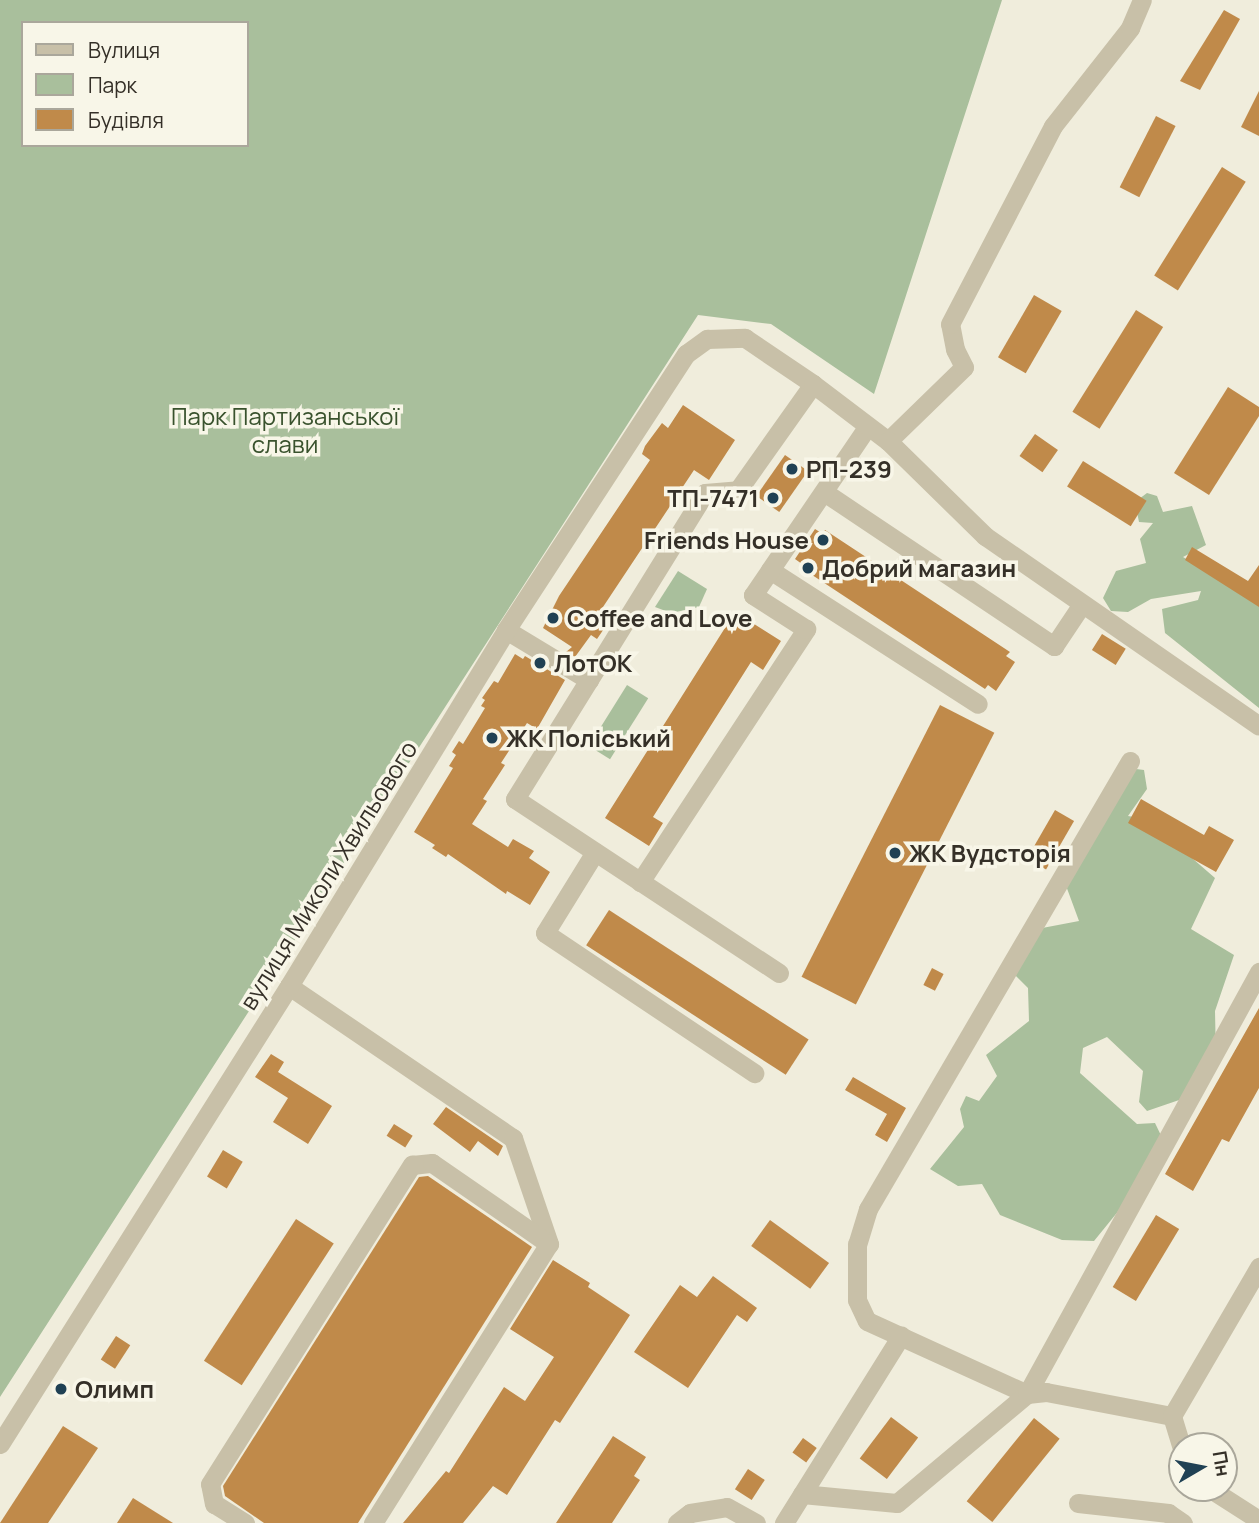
<!DOCTYPE html>
<html>
<head>
<meta charset="utf-8">
<style>
	body { margin:0 }
	#map { position:relative; width:1259px; height:1523px; overflow:hidden; background:#f0eddc; font-family:Manrope,sans-serif }
	div>[style] { position:absolute }
	.green>* { inset:0; background:#a9bf9c; transform-origin:0 0 }
	.building>* { inset:0; background:#c08a4a; transform-origin:0 0 }
	.minor>* { height:19px; margin:-9.5px; padding:0 9.5px; transform-origin:9.5px; border-radius:9.5px; background:#c8c0a8 }
	.dots>* { width:19px; height:19px; translate:-50% -50%; box-sizing:border-box; border:4px solid #f8f6e8; border-radius:50% }
	span { translate:-50% -50%; white-space:nowrap; text-align:center; line-height:1.15; -webkit-text-stroke:7px #f8f6e8; paint-order:stroke }
	.park-label { font-size:24px; color:#39522d }
	.poi-label { font-size:24px; color:#353028; font-weight:700 }
	.left { translate:0 -50%; text-align:left }
	.right { translate:-100% -50%; text-align:right }
	.street-label { font-size:24px; color:#353028 }
	.legend { position:absolute; left:21px; top:21px; width:228px; height:126px; box-sizing:border-box; background:#f8f6e8; border:2px solid #aaa79b; margin:0; padding:9px 12px; list-style:none; font-size:21px; color:#353028 }
	.legend li { display:flex; align-items:center; gap:14px; height:35px }
	.legend b { width:35px; border:2px solid #aaa79b }
	.north { position:absolute; left:1168px; top:1432px; width:70px; height:70px; box-sizing:border-box; background:#f8f6e8; border:2px solid #aaa79b; border-radius:50%; rotate:80deg; font-size:19px; font-weight:700; line-height:28px; text-align:center; color:#353028 }
	.north::after { content:''; display:block; margin:auto; width:24px; height:32px; background:#204154; clip-path:polygon(50% 0,100% 100%,50% 72%,0 100%) }
</style>
</head>
<body>
<div id="map">
	<div class="green">
		<i style="clip-path:polygon(evenodd,0 0,1002px 0,874px 394px,771px 324px,698px 315px,0 1397px,0 0,23px 23px,247px 23px,247px 145px,23px 145px,23px 23px)"></i>
		<i style="clip-path:polygon(1147px 493px,1157px 496px,1163px 512px,1192px 506px,1206px 545px,1183px 557px,1259px 602px,1259px 708px,1165px 633px,1162px 609px,1198px 600px,1201px 591px,1151px 599px,1128px 612px,1111px 611px,1103px 598px,1116px 571px,1146px 563px,1140px 539px,1153px 523px,1139px 522px,1135px 502px)"></i>
		<i style="clip-path:polygon(678px 571px,707px 589px,699px 607px,671px 613px,655px 607px)"></i>
		<i style="left:627px;top:685px;width:25px;height:72px;rotate:32deg"></i>
		<i style="clip-path:polygon(1128px 768px,1144px 770px,1147px 789px,1128px 816px,1147px 819px,1215px 878px,1191px 929px,1234px 955px,1215px 1011px,1216px 1059px,1185px 1098px,1147px 1111px,1139px 1102px,1143px 1071px,1107px 1037px,1083px 1048px,1080px 1073px,1137px 1124px,1155px 1123px,1168px 1150px,1094px 1241px,1062px 1240px,1000px 1215px,982px 1184px,958px 1186px,930px 1169px,964px 1127px,960px 1109px,966px 1096px,979px 1101px,997px 1076px,986px 1055px,1029px 1021px,1028px 988px,1013px 973px,1037px 929px,1079px 921px,1065px 883px)"></i>
	</div>
	<div class="building">
		<i style="clip-path:polygon(1224px 10px,1240px 19px,1200px 90px,1180px 81px)"></i>
		<i style="clip-path:polygon(1259px 91px,1259px 136px,1241px 127px)"></i>
		<i style="left:1156px;top:116px;width:22px;height:80px;rotate:27deg"></i>
		<i style="left:1222px;top:167px;width:28px;height:128px;rotate:32deg"></i>
		<i style="left:1034px;top:295px;width:32px;height:72px;rotate:30deg"></i>
		<i style="left:1136px;top:310px;width:32px;height:120px;rotate:32deg"></i>
		<i style="clip-path:polygon(1228px 387px,1259px 407px,1259px 416px,1209px 495px,1174px 473px)"></i>
		<i style="clip-path:polygon(683px 405px,735px 440px,709px 480px,694px 470px,601px 610px,612px 617px,597px 639px,591px 635px,575px 657px,566px 652px,572px 647px,543px 628px,559px 596px,650px 460px,642px 454px,645px 446px,662px 423px,668px 428px)"></i>
		<i style="left:1035px;top:434px;width:28px;height:27px;rotate:35deg"></i>
		<i style="left:785px;top:455px;width:28px;height:50px;rotate:35deg"></i>
		<i style="left:1083px;top:461px;width:75px;height:30px;rotate:32deg"></i>
		<i style="clip-path:polygon(815px 529px,823px 534px,825px 530px,1010px 652px,1006px 656px,1015px 662px,996px 691px,988px 685px,985px 689px,800px 567px,802px 564px,795px 559px)"></i>
		<i style="clip-path:polygon(1192px 547px,1248px 581px,1259px 565px,1259px 607px,1185px 560px)"></i>
		<i style="clip-path:polygon(735px 612px,781px 641px,763px 670px,751px 662px,653px 817px,663px 823px,649px 846px,605px 818px)"></i>
		<i style="left:1102px;top:634px;width:28px;height:19px;rotate:32deg"></i>
		<i style="clip-path:polygon(515px 654px,523px 659px,525px 656px,565px 680px,537px 729px,527px 723px,501px 763px,505px 765px,483px 799px,487px 801px,472px 824px,508px 847px,513px 839px,534px 851px,529px 858px,550px 872px,530px 905px,507px 891px,506px 894px,448px 854px,446px 857px,432px 848px,435px 845px,414px 832px,453px 768px,449px 766px,456px 755px,452px 752px,459px 741px,463px 744px,485px 708px,481px 706px,485px 700px,482px 698px,494px 681px,498px 683px)"></i>
		<i style="left:940px;top:705px;width:61px;height:305px;rotate:27deg"></i>
		<i style="clip-path:polygon(1141px 799px,1204px 835px,1209px 826px,1234px 840px,1216px 872px,1128px 823px)"></i>
		<i style="left:1055px;top:810px;width:22px;height:56px;rotate:30deg"></i>
		<i style="left:609px;top:910px;width:238px;height:42px;rotate:33deg"></i>
		<i style="left:932px;top:968px;width:13px;height:19px;rotate:27deg"></i>
		<i style="clip-path:polygon(1259px 1008px,1259px 1088px,1229px 1142px,1222px 1139px,1193px 1191px,1165px 1174px)"></i>
		<i style="clip-path:polygon(271px 1054px,284px 1062px,278px 1072px,332px 1106px,308px 1144px,273px 1122px,288px 1098px,255px 1077px)"></i>
		<i style="clip-path:polygon(853px 1077px,906px 1108px,887px 1142px,875px 1135px,887px 1114px,845px 1090px)"></i>
		<i style="clip-path:polygon(446px 1107px,503px 1146px,498px 1156px,478px 1141px,470px 1152px,433px 1124px)"></i>
		<i style="left:394px;top:1124px;width:22px;height:14px;rotate:32deg"></i>
		<i style="left:223px;top:1150px;width:23px;height:31px;rotate:31deg"></i>
		<i style="clip-path:polygon(428px 1176px,532px 1247px,358px 1523px,264px 1523px,225px 1496px,223px 1486px,419px 1177px)"></i>
		<i style="left:1156px;top:1215px;width:27px;height:84px;rotate:31deg"></i>
		<i style="left:296px;top:1219px;width:45px;height:169px;rotate:33deg"></i>
		<i style="left:770px;top:1220px;width:73px;height:32px;rotate:36deg"></i>
		<i style="clip-path:polygon(553px 1260px,590px 1283px,588px 1287px,630px 1315px,560px 1423px,555px 1420px,507px 1495px,493px 1486px,463px 1523px,403px 1523px,446px 1471px,449px 1473px,504px 1387px,525px 1401px,554px 1357px,510px 1329px)"></i>
		<i style="clip-path:polygon(713px 1276px,757px 1308px,747px 1322px,737px 1315px,688px 1388px,634px 1352px,680px 1285px,697px 1297px)"></i>
		<i style="left:116px;top:1336px;width:17px;height:28px;rotate:33deg"></i>
		<i style="left:891px;top:1417px;width:34px;height:52px;rotate:37deg"></i>
		<i style="left:1034px;top:1418px;width:33px;height:107px;rotate:39deg"></i>
		<i style="clip-path:polygon(63px 1426px,98px 1448px,48px 1523px,0 1523px)"></i>
		<i style="clip-path:polygon(613px 1436px,646px 1457px,634px 1476px,640px 1480px,612px 1523px,556px 1523px)"></i>
		<i style="left:803px;top:1438px;width:17px;height:18px;rotate:36deg"></i>
		<i style="left:748px;top:1469px;width:20px;height:24px;rotate:33deg"></i>
		<i style="clip-path:polygon(133px 1498px,173px 1523px,117px 1523px)"></i>
	</div>
	<div class="minor">
		<i style="left:888px;top:441px;width:106px;rotate:-44.2deg"></i>
		<i style="left:964px;top:367px;width:20px;rotate:-117deg"></i>
		<i style="left:955px;top:349px;width:25px;rotate:-101deg"></i>
		<i style="left:950px;top:324px;width:223px;rotate:-62.5deg"></i>
		<i style="left:1053px;top:126px;width:125px;rotate:-51.8deg"></i>
		<i style="left:1130px;top:28px;width:30px;rotate:-67deg"></i>
		<i style="left:824px;top:492px;width:277px;rotate:33.8deg"></i>
		<i style="left:1054px;top:646px;width:50px;rotate:-56.3deg"></i>
		<i style="left:770px;top:570px;width:247px;rotate:32.8deg"></i>
		<i style="left:506px;top:630px;width:97px;rotate:31.1deg"></i>
		<i style="left:1130px;top:761px;width:519px;rotate:120.32deg"></i>
		<i style="left:868px;top:1209px;width:37px;rotate:107deg"></i>
		<i style="left:857px;top:1244px;width:56px;rotate:90deg"></i>
		<i style="left:857px;top:1300px;width:23px;rotate:65deg"></i>
		<i style="left:867px;top:1321px;width:176px;rotate:24.5deg"></i>
		<i style="left:1027px;top:1394px;width:19px;rotate:-6deg"></i>
		<i style="left:1046px;top:1392px;width:128px;rotate:10.8deg"></i>
		<i style="left:1172px;top:1416px;width:34px;rotate:73deg"></i>
		<i style="left:595px;top:852px;width:95px;rotate:121.7deg"></i>
		<i style="left:545px;top:933px;width:252px;rotate:33.8deg"></i>
		<i style="left:640px;top:882px;width:303px;rotate:-56.7deg"></i>
		<i style="left:806px;top:629px;width:63px;rotate:-147.3deg"></i>
		<i style="left:753px;top:595px;width:204px;rotate:-55.8deg"></i>
		<i style="left:779px;top:973px;width:316px;rotate:-146.6deg"></i>
		<i style="left:515px;top:799px;width:360px;rotate:-58.2deg"></i>
		<i style="left:705px;top:493px;width:33px;rotate:-5deg"></i>
		<i style="left:738px;top:490px;width:130px;rotate:-54.7deg"></i>
		<i style="left:289px;top:986px;width:271px;rotate:34.2deg"></i>
		<i style="left:513px;top:1138px;width:112px;rotate:71.2deg"></i>
		<i style="left:1172px;top:1416px;width:173px;rotate:-59.7deg"></i>
		<i style="left:0;top:1444px;width:542px;rotate:-57.75deg"></i>
		<i style="left:289px;top:986px;width:417px;rotate:-58.6deg"></i>
		<i style="left:506px;top:630px;width:330px;rotate:-56.9deg"></i>
		<i style="left:686px;top:354px;width:26px;rotate:-36deg"></i>
		<i style="left:707px;top:339px;width:38px;rotate:-2deg"></i>
		<i style="left:745px;top:338px;width:82px;rotate:34.1deg"></i>
		<i style="left:813px;top:384px;width:94px;rotate:37.2deg"></i>
		<i style="left:888px;top:441px;width:136px;rotate:44.4deg"></i>
		<i style="left:985px;top:536px;width:333px;rotate:34.7deg"></i>
		<i style="left:1209px;top:1488px;width:59px;rotate:32.6deg"></i>
		<i style="left:802px;top:1494px;width:95px;rotate:5.4deg"></i>
		<i style="left:897px;top:1503px;width:170px;rotate:-40deg"></i>
		<i style="left:1027px;top:1394px;width:482px;rotate:-61.2deg"></i>
		<i style="left:1078px;top:1503px;width:91px;rotate:6.3deg"></i>
		<i style="left:1168px;top:1513px;width:18px;rotate:34deg"></i>
		<i style="left:245px;top:1523px;width:36px;rotate:-148deg"></i>
		<i style="left:214px;top:1504px;width:20px;rotate:-101deg"></i>
		<i style="left:210px;top:1484px;width:378px;rotate:-57.7deg"></i>
		<i style="left:412px;top:1165px;width:20px;rotate:-6deg"></i>
		<i style="left:432px;top:1163px;width:142px;rotate:34.7deg"></i>
		<i style="left:373px;top:1523px;width:330px;rotate:-57.8deg"></i>
		<i style="left:677px;top:1523px;width:16px;rotate:-38deg"></i>
		<i style="left:690px;top:1513px;width:37px;rotate:-9deg"></i>
		<i style="left:727px;top:1507px;width:33px;rotate:29deg"></i>
		<i style="left:784px;top:1523px;width:221px;rotate:-58deg"></i>
	</div>
	<div class="dots">
		<i style="left:792px;top:469px;background:#204154"></i>
		<i style="left:773px;top:498px;background:#204154"></i>
		<i style="left:823px;top:540px;background:#204154"></i>
		<i style="left:808px;top:568px;background:#204154"></i>
		<i style="left:553px;top:618px;background:#204154"></i>
		<i style="left:540px;top:663px;background:#204154"></i>
		<i style="left:492px;top:738px;background:#204154"></i>
		<i style="left:895px;top:853px;background:#204154"></i>
		<i style="left:61px;top:1389px;background:#204154"></i>
	</div>
	<div class="park-label">
		<span style="left:285px;top:430px">Парк Партизанської<br>слави</span>
	</div>
	<div class="poi-label">
		<span class="left" style="left:806px;top:469px">РП-239</span>
		<span class="right" style="left:759px;top:498px">ТП-7471</span>
		<span class="right" style="left:809px;top:540px">Friends House</span>
		<span class="left" style="left:822px;top:568px">Добрий магазин</span>
		<span class="left" style="left:567px;top:618px">Coffee and Love</span>
		<span class="left" style="left:554px;top:663px">ЛотОК</span>
		<span class="left" style="left:506px;top:738px">ЖК Поліський</span>
		<span class="left" style="left:909px;top:853px">ЖК Вудсторія</span>
		<span class="left" style="left:75px;top:1389px">Олимп</span>
	</div>
	<div class="street-label">
		<span style="left:328px;top:875px;rotate:-58deg">вулиця Миколи Хвильового</span>
	</div>
	<ul class="legend">
	<li><b style="height:9px;background:#c8c0a8"></b>Вулиця</li>
	<li><b style="height:19px;background:#a9bf9c"></b>Парк</li>
	<li><b style="height:19px;background:#c08a4a"></b>Будівля</li>
	</ul>
	<div class="north">Пн</div>
</div>
</body>
</html>
